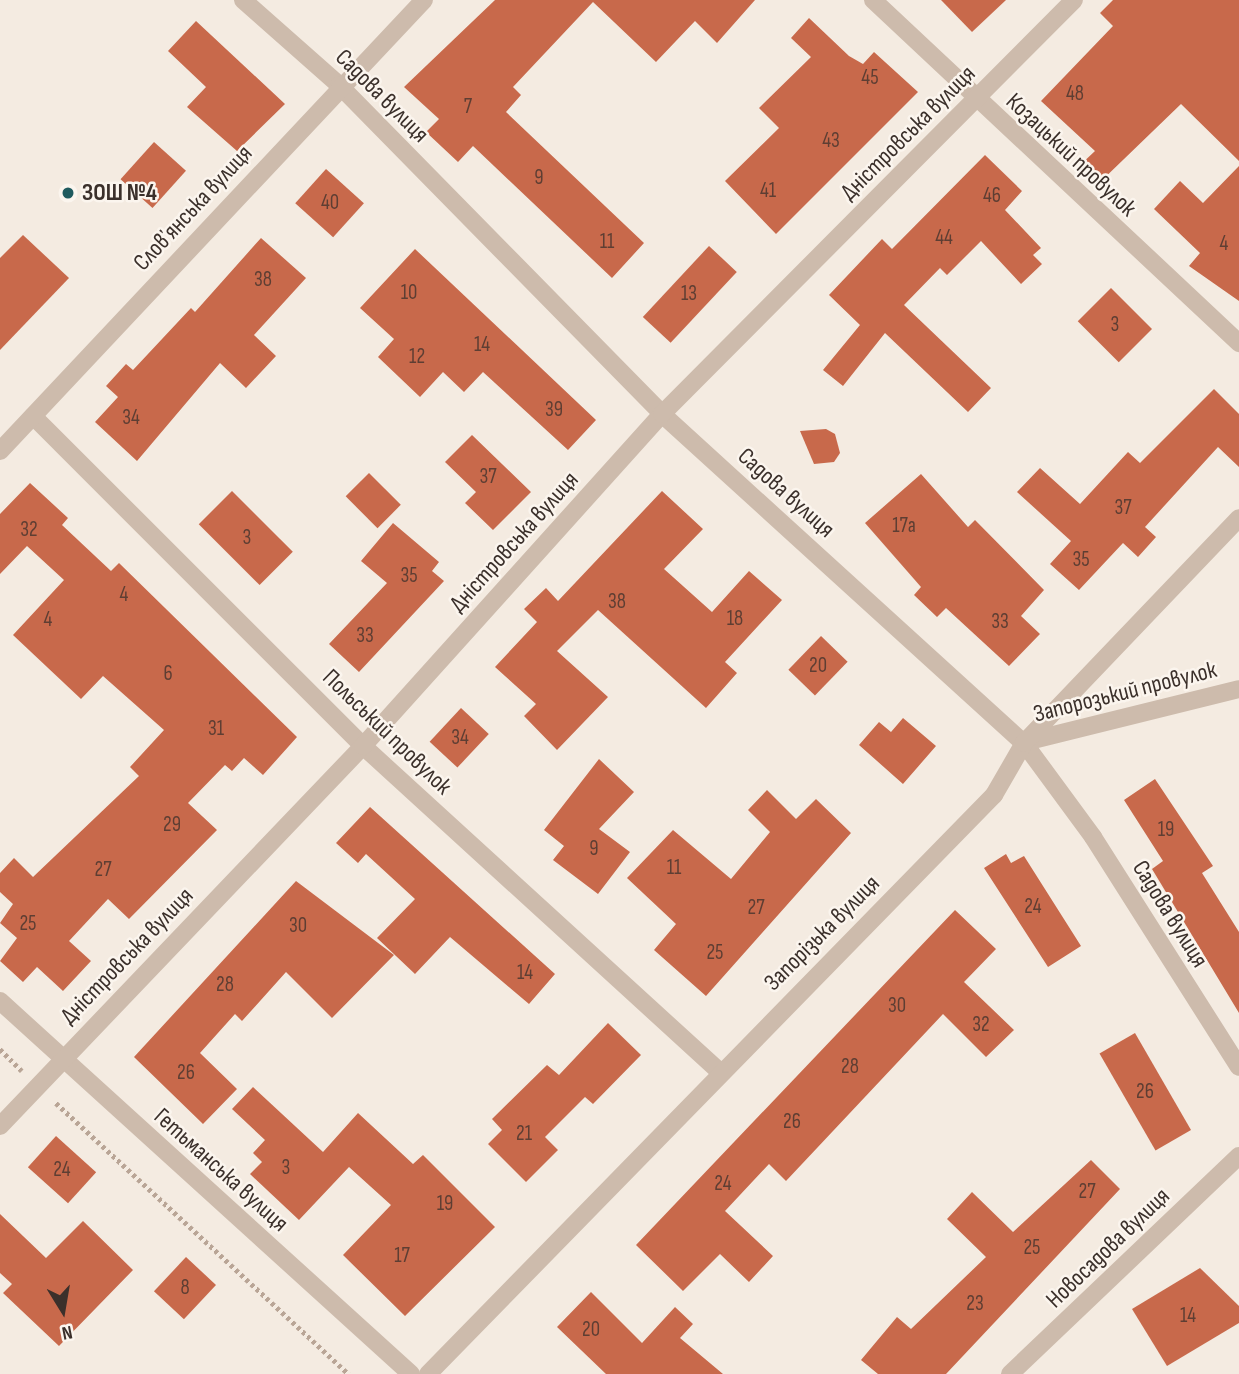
<!DOCTYPE html>
<html>
<head>
<meta charset="utf-8">
<style>
	body { margin:0 }
	#map { position:relative; width:1239px; height:1374px; overflow:hidden; background:#f4ebe1; font-family:"Sofia Sans Condensed",sans-serif }
	div>[style] { position:absolute }
	.building>* { inset:0; background:#c8694b; transform-origin:0 0 }
	.path>* { height:4.5px; margin-top:-2.25px; transform-origin:0; background:repeating-linear-gradient(90deg,#b9a596 0 3.5px,transparent 0 7px) }
	.street>* { height:18px; margin:-9px; padding:0 9px; transform-origin:9px; border-radius:9px; background:#cdbbac }
	.dots>* { width:19px; height:19px; translate:-50% -50%; box-sizing:border-box; border:4px solid #fbf5ee; border-radius:50% }
	span { translate:-50% -50%; white-space:nowrap; text-align:center; line-height:1.15; -webkit-text-stroke:5px #fbf5ee; paint-order:stroke }
	.number-label { font-size:21px; color:#5e3e33 }
	.number-label span { -webkit-text-stroke-width:0 }
	.street-label { font-size:24px; color:#3b302b }
	.poi-label { font-size:24px; color:#3b302b; font-weight:700 }
	.left { translate:0 -50%; text-align:left }
	.north { position:absolute; left:28px; top:1276px; width:70px; height:70px; -webkit-text-stroke:5px #fbf5ee; paint-order:stroke; rotate:169deg; font-size:19px; font-weight:700; line-height:28px; text-align:center; color:#3b302b }
	.north::after { content:''; display:block; margin:auto; width:24px; height:32px; background:#3b302b; clip-path:polygon(50% 0,100% 100%,50% 72%,0 100%) }
</style>
</head>
<body>
<div id="map">
	<div class="building">
		<i style="clip-path:polygon(495px 0,755px 0,717px 43px,695px 21px,656px 62px,593px 2px,513px 87px,521px 95px,506px 112px,644px 243px,612px 278px,473px 146px,458px 162px,426px 132px,439px 119px,404px 87px)"></i>
		<i style="clip-path:polygon(941px 0,1006px 0,972px 32px)"></i>
		<i style="clip-path:polygon(1113px 0,1239px 0,1239px 161px,1181px 104px,1095px 187px,1077px 168px,1095px 151px,1041px 101px,1113px 26px,1100px 13px)"></i>
		<i style="clip-path:polygon(809px 18px,849px 56px,863px 64px,874px 52px,918px 92px,776px 234px,725px 181px,779px 128px,759px 108px,811px 57px,791px 38px)"></i>
		<i style="clip-path:polygon(196px 21px,285px 104px,237px 151px,187px 107px,206px 87px,168px 51px)"></i>
		<i style="left:154px;top:142px;width:43px;height:50px;rotate:42deg"></i>
		<i style="clip-path:polygon(985px 155px,1022px 191px,1005px 210px,1041px 248px,1033px 255px,1042px 264px,1021px 284px,981px 241px,947px 275px,940px 268px,904px 305px,991px 388px,968px 412px,885px 333px,843px 386px,823px 370px,860px 325px,829px 295px,882px 239px,892px 249px)"></i>
		<i style="clip-path:polygon(1239px 166px,1239px 301px,1189px 266px,1200px 253px,1154px 209px,1180px 181px,1203px 203px)"></i>
		<i style="left:326px;top:169px;width:51px;height:46px;rotate:42deg"></i>
		<i style="clip-path:polygon(23px 235px,69px 278px,0 350px,0 258px)"></i>
		<i style="clip-path:polygon(261px 238px,306px 278px,254px 335px,276px 356px,246px 388px,220px 363px,137px 461px,95px 422px,118px 397px,106px 386px,126px 364px,133px 370px,191px 308px,195px 312px)"></i>
		<i style="left:709px;top:246px;width:38px;height:97px;rotate:43deg"></i>
		<i style="clip-path:polygon(415px 249px,596px 420px,568px 450px,483px 372px,464px 392px,443px 372px,420px 397px,378px 357px,394px 339px,360px 308px)"></i>
		<i style="left:1111px;top:288px;width:58px;height:47px;rotate:45deg"></i>
		<i style="clip-path:polygon(1214px 389px,1239px 414px,1239px 467px,1218px 447px,1145px 527px,1156px 537px,1138px 557px,1123px 543px,1079px 590px,1050px 564px,1071px 541px,1017px 492px,1040px 468px,1080px 504px,1128px 452px,1140px 463px)"></i>
		<i style="clip-path:polygon(826px 429px,835px 434px,840px 453px,834px 462px,814px 464px,800px 431px)"></i>
		<i style="clip-path:polygon(472px 435px,531px 492px,493px 530px,465px 503px,476px 492px,445px 462px)"></i>
		<i style="left:369px;top:473px;width:45px;height:33px;rotate:45deg"></i>
		<i style="clip-path:polygon(921px 474px,968px 527px,975px 520px,1044px 590px,1021px 616px,1040px 634px,1009px 666px,946px 608px,937px 617px,914px 595px,921px 587px,865px 523px)"></i>
		<i style="clip-path:polygon(30px 483px,68px 518px,62px 525px,111px 571px,119px 563px,297px 737px,263px 775px,244px 758px,232px 771px,225px 765px,188px 803px,217px 830px,129px 919px,108px 899px,69px 941px,91px 961px,63px 991px,37px 967px,23px 982px,0 961px,17px 938px,0 923px,13px 904px,0 892px,0 873px,14px 858px,33px 877px,139px 776px,130px 767px,164px 730px,103px 676px,81px 699px,13px 635px,64px 580px,27px 546px,0 574px,0 514px)"></i>
		<i style="left:232px;top:491px;width:86px;height:47px;rotate:45deg"></i>
		<i style="clip-path:polygon(662px 491px,703px 529px,664px 569px,712px 612px,749px 571px,782px 600px,725px 662px,737px 673px,706px 708px,598px 610px,557px 651px,608px 697px,557px 750px,524px 716px,536px 704px,495px 667px,537px 622px,524px 609px,546px 588px,558px 601px)"></i>
		<i style="clip-path:polygon(393px 523px,439px 562px,432px 571px,444px 581px,359px 672px,329px 644px,387px 583px,361px 561px)"></i>
		<i style="left:821px;top:636px;width:37px;height:47px;rotate:44deg"></i>
		<i style="left:461px;top:708px;width:38px;height:46px;rotate:43deg"></i>
		<i style="clip-path:polygon(903px 718px,936px 746px,903px 784px,859px 745px,879px 722px,891px 732px)"></i>
		<i style="clip-path:polygon(599px 759px,634px 792px,599px 829px,630px 852px,598px 894px,553px 860px,564px 846px,544px 830px)"></i>
		<i style="clip-path:polygon(1155px 779px,1213px 866px,1202px 873px,1239px 932px,1239px 1013px,1152px 869px,1163px 861px,1124px 800px)"></i>
		<i style="clip-path:polygon(767px 790px,796px 819px,816px 799px,851px 833px,706px 996px,654px 950px,676px 924px,627px 878px,673px 830px,731px 879px,770px 832px,748px 810px)"></i>
		<i style="clip-path:polygon(370px 807px,555px 974px,529px 1004px,450px 937px,415px 974px,377px 938px,415px 899px,366px 854px,358px 863px,336px 843px)"></i>
		<i style="clip-path:polygon(1006px 854px,1011px 863px,1024px 856px,1081px 946px,1048px 967px,984px 868px)"></i>
		<i style="clip-path:polygon(296px 881px,394px 955px,332px 1018px,286px 972px,242px 1021px,235px 1014px,200px 1053px,237px 1089px,203px 1124px,134px 1057px)"></i>
		<i style="clip-path:polygon(955px 910px,996px 949px,964px 982px,1014px 1030px,986px 1057px,943px 1014px,786px 1181px,769px 1164px,725px 1211px,773px 1256px,749px 1282px,720px 1254px,683px 1291px,636px 1245px)"></i>
		<i style="clip-path:polygon(608px 1023px,641px 1055px,593px 1104px,585px 1097px,545px 1137px,558px 1150px,526px 1182px,488px 1144px,502px 1130px,492px 1119px,547px 1065px,559px 1075px)"></i>
		<i style="left:1135px;top:1033px;width:112px;height:41px;rotate:60deg"></i>
		<i style="clip-path:polygon(253px 1087px,323px 1152px,358px 1113px,413px 1164px,423px 1155px,495px 1227px,405px 1316px,343px 1255px,391px 1205px,349px 1167px,299px 1220px,250px 1174px,262px 1162px,253px 1153px,265px 1140px,232px 1109px)"></i>
		<i style="left:56px;top:1136px;width:54px;height:42px;rotate:42deg"></i>
		<i style="clip-path:polygon(1091px 1160px,1120px 1189px,946px 1374px,878px 1374px,861px 1360px,897px 1317px,911px 1329px,986px 1257px,947px 1219px,972px 1192px,1013px 1232px)"></i>
		<i style="clip-path:polygon(0 1214px,46px 1258px,83px 1221px,133px 1270px,59px 1346px,3px 1293px,12px 1284px,0 1273px)"></i>
		<i style="left:186px;top:1257px;width:41px;height:47px;rotate:43deg"></i>
		<i style="clip-path:polygon(1200px 1268px,1239px 1306px,1239px 1323px,1167px 1366px,1132px 1309px)"></i>
		<i style="clip-path:polygon(591px 1292px,642px 1343px,675px 1307px,693px 1324px,680px 1338px,723px 1374px,606px 1374px,557px 1327px)"></i>
	</div>
	<div class="path">
		<i style="left:0;top:1049px;width:31px;rotate:45deg"></i>
		<i style="left:56px;top:1103px;width:399px;rotate:42.8deg"></i>
	</div>
	<div class="street">
		<i style="left:243px;top:0;width:128px;rotate:41.5deg"></i>
		<i style="left:339px;top:85px;width:461px;rotate:45.5deg"></i>
		<i style="left:662px;top:414px;width:489px;rotate:42.3deg"></i>
		<i style="left:1024px;top:743px;width:117px;rotate:53.7deg"></i>
		<i style="left:1093px;top:837px;width:272px;rotate:57.6deg"></i>
		<i style="left:873px;top:0;width:502px;rotate:43.14deg"></i>
		<i style="left:33px;top:416px;width:467px;rotate:45deg"></i>
		<i style="left:363px;top:746px;width:482px;rotate:42.4deg"></i>
		<i style="left:0;top:451px;width:619px;rotate:-46.77deg"></i>
		<i style="left:1025px;top:742px;width:220px;rotate:-13.9deg"></i>
		<i style="left:0;top:1001px;width:555px;rotate:42.23deg"></i>
		<i style="left:0;top:1126px;width:526px;rotate:-46.31deg"></i>
		<i style="left:363px;top:746px;width:447px;rotate:-48deg"></i>
		<i style="left:662px;top:414px;width:584px;rotate:-45.14deg"></i>
		<i style="left:428px;top:1374px;width:810px;rotate:-45.65deg"></i>
		<i style="left:994px;top:795px;width:60px;rotate:-60deg"></i>
		<i style="left:1024px;top:743px;width:311px;rotate:-46.3deg"></i>
		<i style="left:1010px;top:1374px;width:316px;rotate:-43.6deg"></i>
	</div>
	<div class="dots">
		<i style="left:68px;top:193px;background:#1f5a5e"></i>
	</div>
	<div class="number-label">
		<span style="left:870px;top:78px">45</span>
		<span style="left:1075px;top:94px">48</span>
		<span style="left:468px;top:107px">7</span>
		<span style="left:831px;top:141px">43</span>
		<span style="left:539px;top:178px">9</span>
		<span style="left:768px;top:191px">41</span>
		<span style="left:992px;top:196px">46</span>
		<span style="left:330px;top:203px">40</span>
		<span style="left:944px;top:238px">44</span>
		<span style="left:607px;top:242px">11</span>
		<span style="left:1224px;top:244px">4</span>
		<span style="left:263px;top:280px">38</span>
		<span style="left:409px;top:293px">10</span>
		<span style="left:689px;top:294px">13</span>
		<span style="left:1115px;top:325px">3</span>
		<span style="left:482px;top:345px">14</span>
		<span style="left:417px;top:357px">12</span>
		<span style="left:554px;top:410px">39</span>
		<span style="left:131px;top:418px">34</span>
		<span style="left:488px;top:477px">37</span>
		<span style="left:1123px;top:508px">37</span>
		<span style="left:904px;top:526px">17а</span>
		<span style="left:29px;top:530px">32</span>
		<span style="left:247px;top:538px">3</span>
		<span style="left:1081px;top:560px">35</span>
		<span style="left:409px;top:576px">35</span>
		<span style="left:124px;top:595px">4</span>
		<span style="left:617px;top:602px">38</span>
		<span style="left:735px;top:619px">18</span>
		<span style="left:48px;top:620px">4</span>
		<span style="left:1000px;top:622px">33</span>
		<span style="left:365px;top:636px">33</span>
		<span style="left:818px;top:666px">20</span>
		<span style="left:168px;top:674px">6</span>
		<span style="left:216px;top:729px">31</span>
		<span style="left:460px;top:738px">34</span>
		<span style="left:172px;top:825px">29</span>
		<span style="left:1166px;top:830px">19</span>
		<span style="left:594px;top:849px">9</span>
		<span style="left:674px;top:868px">11</span>
		<span style="left:103px;top:870px">27</span>
		<span style="left:1033px;top:907px">24</span>
		<span style="left:756px;top:908px">27</span>
		<span style="left:28px;top:924px">25</span>
		<span style="left:298px;top:926px">30</span>
		<span style="left:715px;top:953px">25</span>
		<span style="left:525px;top:973px">14</span>
		<span style="left:225px;top:985px">28</span>
		<span style="left:897px;top:1006px">30</span>
		<span style="left:981px;top:1025px">32</span>
		<span style="left:850px;top:1067px">28</span>
		<span style="left:186px;top:1073px">26</span>
		<span style="left:1145px;top:1092px">26</span>
		<span style="left:792px;top:1122px">26</span>
		<span style="left:524px;top:1134px">21</span>
		<span style="left:286px;top:1168px">3</span>
		<span style="left:62px;top:1170px">24</span>
		<span style="left:723px;top:1184px">24</span>
		<span style="left:1087px;top:1192px">27</span>
		<span style="left:445px;top:1204px">19</span>
		<span style="left:1032px;top:1248px">25</span>
		<span style="left:402px;top:1256px">17</span>
		<span style="left:185px;top:1288px">8</span>
		<span style="left:975px;top:1304px">23</span>
		<span style="left:1188px;top:1316px">14</span>
		<span style="left:591px;top:1330px">20</span>
	</div>
	<div class="street-label">
		<span style="left:382px;top:96px;rotate:45deg">Садова вулиця</span>
		<span style="left:908px;top:133px;rotate:-45deg">Дністровська вулиця</span>
		<span style="left:1071px;top:155px;rotate:43deg">Козацький провулок</span>
		<span style="left:193px;top:208px;rotate:-47deg">Словʼянська вулиця</span>
		<span style="left:786px;top:493px;rotate:42deg">Садова вулиця</span>
		<span style="left:514px;top:542px;rotate:-48deg">Дністровська вулиця</span>
		<span style="left:1125px;top:692px;rotate:-14deg">Запорозький провулок</span>
		<span style="left:387px;top:732px;rotate:44deg">Польський провулок</span>
		<span style="left:1170px;top:914px;rotate:58deg">Садова вулиця</span>
		<span style="left:822px;top:933px;rotate:-45deg">Запорізька вулиця</span>
		<span style="left:127px;top:956px;rotate:-46deg">Дністровська вулиця</span>
		<span style="left:221px;top:1170px;rotate:42deg">Гетьманська вулиця</span>
		<span style="left:1108px;top:1248px;rotate:-44deg">Новосадова вулиця</span>
	</div>
	<div class="poi-label">
		<span class="left" style="left:82px;top:193px">ЗОШ №4</span>
	</div>
	<div class="north">N</div>
</div>
</body>
</html>
